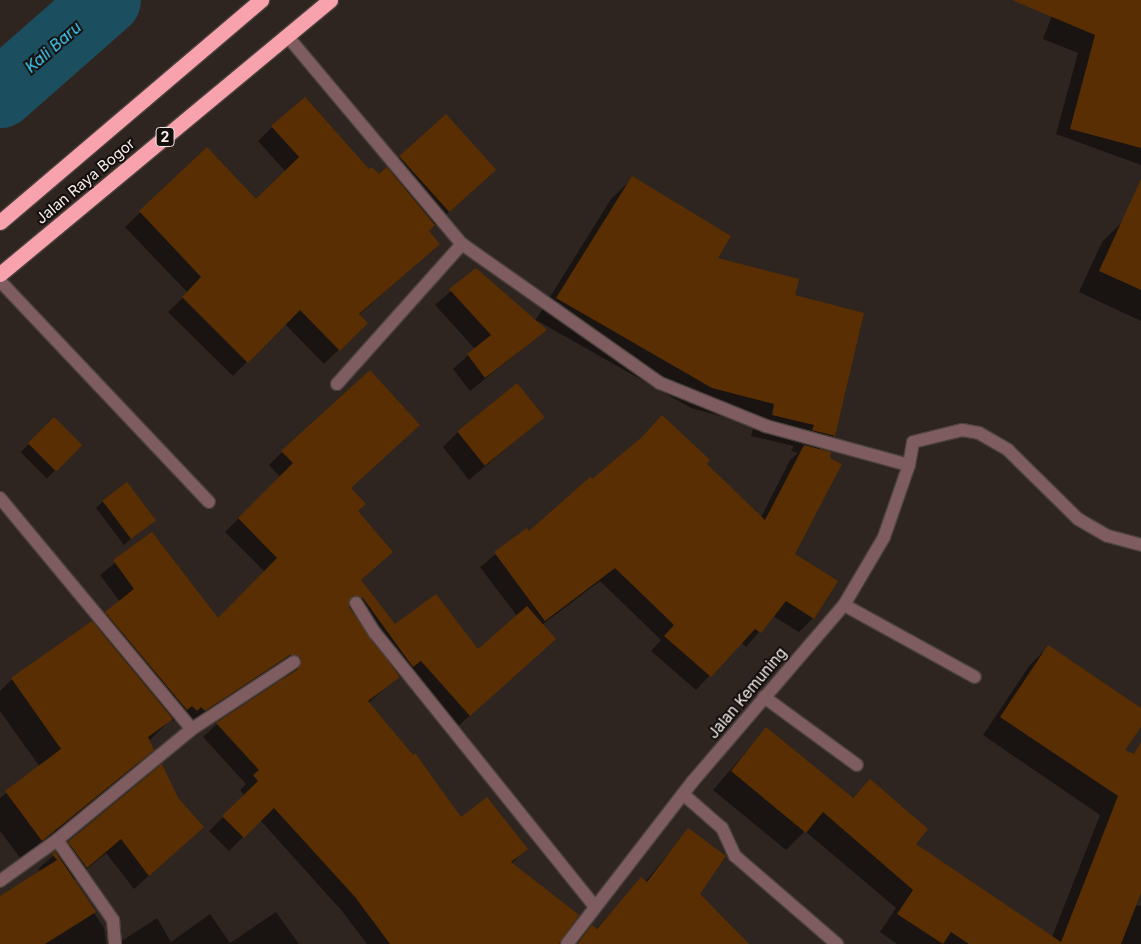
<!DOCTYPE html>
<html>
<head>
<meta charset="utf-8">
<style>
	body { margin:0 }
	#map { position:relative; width:1141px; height:944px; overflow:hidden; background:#2f2520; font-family:Inter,sans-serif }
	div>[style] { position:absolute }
	.shadow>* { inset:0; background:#0007; transform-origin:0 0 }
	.river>* { height:69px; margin:-34.5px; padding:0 34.5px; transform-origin:34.5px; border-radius:34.5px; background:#1b4f60 }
	.building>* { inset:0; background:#592e02; transform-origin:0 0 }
	.roads { filter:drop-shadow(1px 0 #4b413d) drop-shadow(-1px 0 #4b413d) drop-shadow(0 1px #4b413d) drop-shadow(0 -1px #4b413d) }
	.street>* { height:12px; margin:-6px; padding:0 6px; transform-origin:6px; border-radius:6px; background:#7e5c60 }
	.highway>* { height:15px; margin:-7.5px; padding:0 7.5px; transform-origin:7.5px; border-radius:7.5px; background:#f7a2ad }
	span { translate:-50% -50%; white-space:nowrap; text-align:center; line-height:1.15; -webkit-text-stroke:4px #140f0d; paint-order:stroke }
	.shield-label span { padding:1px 4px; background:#140f0d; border:1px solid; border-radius:4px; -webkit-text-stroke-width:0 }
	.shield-label { font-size:14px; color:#f6efec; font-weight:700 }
	.street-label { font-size:15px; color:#f6efec }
	.water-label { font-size:16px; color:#45d3fd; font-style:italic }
</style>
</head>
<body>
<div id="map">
	<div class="shadow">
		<i style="clip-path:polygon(1058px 0,1141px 0,1141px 165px,1056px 134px,1078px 53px,1043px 39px)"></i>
		<i style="clip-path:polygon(446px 116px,495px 170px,427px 232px,438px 244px,359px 315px,366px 323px,324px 364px,285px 324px,233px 376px,168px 312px,188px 293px,125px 227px,207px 149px,256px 201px,286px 172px,258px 141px,272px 127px,379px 176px)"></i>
		<i style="clip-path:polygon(633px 178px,716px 259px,793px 296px,862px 314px,834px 436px,819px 450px,793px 555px,813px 618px,799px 632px,773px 616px,746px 647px,741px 642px,696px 690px,651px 651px,661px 640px,600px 581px,542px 625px,554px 639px,455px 729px,407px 674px,397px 678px,368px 703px,461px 818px,526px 849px,511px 864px,560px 944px,367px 944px,342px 911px,260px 820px,229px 851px,209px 831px,245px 796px,240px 790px,246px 784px,203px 737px,217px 724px,286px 678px,288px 671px,191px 723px,170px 720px,149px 741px,153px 749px,132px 770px,22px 860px,0 831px,0 798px,40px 767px,0 711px,0 691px,12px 679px,94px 626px,120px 602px,100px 575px,151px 534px,218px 619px,265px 572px,225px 532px,280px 477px,269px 465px,282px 452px,350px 488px,356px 512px,391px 552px,360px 581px,395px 626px,478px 651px,517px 616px,480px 567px,526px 530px,529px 533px,592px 481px,705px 464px,761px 517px,790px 460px,798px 453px,791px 451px,794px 446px,751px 436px,754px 425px,691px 408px,536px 320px,546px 330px,470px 391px,453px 369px,475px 349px,435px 305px,476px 269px,535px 321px,611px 199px)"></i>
		<i style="clip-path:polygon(1123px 221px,1141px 229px,1141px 321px,1079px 292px,1102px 242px)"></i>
		<i style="clip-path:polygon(544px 417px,469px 480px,443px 447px,458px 432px)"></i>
		<i style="left:54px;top:419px;width:37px;height:47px;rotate:45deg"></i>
		<i style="clip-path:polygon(103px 501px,154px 520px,124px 545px,96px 508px)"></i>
		<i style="clip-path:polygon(1048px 647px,1141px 709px,1141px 725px,1123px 751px,1141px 758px,1141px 890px,1135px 905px,1141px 906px,1141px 944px,897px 944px,880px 932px,896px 908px,805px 831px,786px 850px,713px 790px,766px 729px,851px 799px,870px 781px,914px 844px,1052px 937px,1100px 815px,983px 735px,1030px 665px)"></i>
		<i style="clip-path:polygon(177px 799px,203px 827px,134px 889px,106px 853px,73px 881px,104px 928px,106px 944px,0 944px,0 897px,41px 872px,38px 869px,69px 842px)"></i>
		<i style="clip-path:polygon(688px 830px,725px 858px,699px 894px,747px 944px,576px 944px,592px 926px,596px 929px,641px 879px,645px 882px)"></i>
		<i style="clip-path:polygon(276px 912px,299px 944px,117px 944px,157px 918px,171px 942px,210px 914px,230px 943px)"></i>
	</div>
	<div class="river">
		<i style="left:0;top:93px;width:141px;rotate:-41.3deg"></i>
	</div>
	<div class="building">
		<i style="clip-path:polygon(1012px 0,1141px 0,1141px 148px,1070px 129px,1095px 35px)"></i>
		<i style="clip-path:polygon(305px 97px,369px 169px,372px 167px,379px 174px,387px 167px,435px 225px,429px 231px,440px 244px,359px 314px,368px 323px,340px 351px,300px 310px,248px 363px,182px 297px,201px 277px,139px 211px,207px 147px,256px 199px,299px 157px,271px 126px)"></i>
		<i style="left:446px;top:114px;width:75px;height:63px;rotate:48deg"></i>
		<i style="clip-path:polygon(632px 176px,731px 236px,718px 258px,799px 279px,795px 295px,864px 313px,835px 436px,812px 430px,814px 425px,772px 415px,774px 404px,712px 388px,556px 298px)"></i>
		<i style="clip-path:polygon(1141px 179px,1141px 290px,1099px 271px)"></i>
		<i style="clip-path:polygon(476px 268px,547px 330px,485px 378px,467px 354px,491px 335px,449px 289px)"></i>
		<i style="clip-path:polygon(370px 370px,420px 425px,351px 488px,366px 504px,358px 511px,393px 552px,361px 580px,395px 624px,436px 594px,478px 649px,527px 606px,556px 639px,470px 716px,421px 661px,413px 667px,363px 598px,352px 596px,349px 607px,400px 677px,368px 701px,413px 755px,415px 753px,461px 817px,487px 797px,528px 849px,511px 862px,579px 915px,559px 944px,390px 944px,355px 897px,274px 808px,244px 838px,222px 816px,258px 781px,253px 775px,259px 770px,216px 723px,298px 669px,301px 658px,290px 655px,205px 711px,201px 707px,197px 711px,192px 706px,187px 710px,105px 612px,134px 589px,113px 560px,152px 532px,218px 618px,277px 558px,238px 518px,293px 463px,281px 451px)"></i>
		<i style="left:517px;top:383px;width:44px;height:77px;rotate:51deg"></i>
		<i style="clip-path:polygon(662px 415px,710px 460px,707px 464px,765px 520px,804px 445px,831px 452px,830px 458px,842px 464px,795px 554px,838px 581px,814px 619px,786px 601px,761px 633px,755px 629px,711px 677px,664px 636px,674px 625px,615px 568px,545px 621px,494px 552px,527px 528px,529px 531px,590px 477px,592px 479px,642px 437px)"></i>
		<i style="left:54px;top:417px;width:40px;height:37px;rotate:45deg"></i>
		<i style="left:127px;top:482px;width:48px;height:31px;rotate:53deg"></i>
		<i style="clip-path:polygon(92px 621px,173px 719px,148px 737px,154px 750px,42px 841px,5px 791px,61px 749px,11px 678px)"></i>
		<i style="clip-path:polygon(1048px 645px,1141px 708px,1141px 727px,1125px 750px,1134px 754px,1141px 742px,1141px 893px,1121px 944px,969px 944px,951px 932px,943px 944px,897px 914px,913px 890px,823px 812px,806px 833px,731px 771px,766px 727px,853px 798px,870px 779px,928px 829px,916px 844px,1061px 942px,1118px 796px,1000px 717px)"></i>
		<i style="clip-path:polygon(162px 764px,178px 798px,204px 827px,149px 876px,121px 839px,87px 868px,68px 842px)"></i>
		<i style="clip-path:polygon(688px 828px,726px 856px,700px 894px,749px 944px,577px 944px,592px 925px,597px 929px,641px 877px,647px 882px)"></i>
		<i style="clip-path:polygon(55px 851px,96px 912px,45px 944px,0 944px,0 896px,57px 860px,52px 854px)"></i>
	</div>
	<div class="roads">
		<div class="street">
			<i style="left:288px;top:37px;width:270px;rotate:50deg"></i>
			<i style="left:462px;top:244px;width:242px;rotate:35.1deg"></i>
			<i style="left:660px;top:383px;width:114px;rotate:22.1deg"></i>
			<i style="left:766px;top:426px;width:148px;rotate:15.3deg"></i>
			<i style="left:0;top:281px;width:304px;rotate:46.6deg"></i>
			<i style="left:337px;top:384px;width:188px;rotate:-48.2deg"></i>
			<i style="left:0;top:498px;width:300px;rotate:50.3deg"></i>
			<i style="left:192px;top:729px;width:175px;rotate:140.6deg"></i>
			<i style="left:356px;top:603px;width:36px;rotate:58deg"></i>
			<i style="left:375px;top:633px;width:351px;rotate:51.2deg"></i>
			<i style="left:844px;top:605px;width:149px;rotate:28.8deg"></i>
			<i style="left:764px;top:697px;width:115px;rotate:36.2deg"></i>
			<i style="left:192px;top:729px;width:122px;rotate:-33.3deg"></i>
			<i style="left:683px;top:794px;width:52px;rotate:41.1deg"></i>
			<i style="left:722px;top:828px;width:31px;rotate:65deg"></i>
			<i style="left:735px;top:856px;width:135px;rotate:40.8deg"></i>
			<i style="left:0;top:881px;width:70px;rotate:-35.7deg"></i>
			<i style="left:57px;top:840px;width:98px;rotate:55deg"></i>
			<i style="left:113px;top:920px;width:24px;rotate:85deg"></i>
			<i style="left:567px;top:944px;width:206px;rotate:-52.3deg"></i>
			<i style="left:693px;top:781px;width:232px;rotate:-49.4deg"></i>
			<i style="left:844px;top:605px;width:79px;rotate:-59.5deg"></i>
			<i style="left:884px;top:537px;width:76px;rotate:-70.9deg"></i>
			<i style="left:909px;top:465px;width:23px;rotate:-80deg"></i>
			<i style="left:913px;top:442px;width:50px;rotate:-13.8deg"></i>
			<i style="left:962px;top:430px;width:17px;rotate:10deg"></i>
			<i style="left:979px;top:433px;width:34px;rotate:30deg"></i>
			<i style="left:1008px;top:450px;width:98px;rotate:44.6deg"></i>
			<i style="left:1078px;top:519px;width:34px;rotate:30deg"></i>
			<i style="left:1108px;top:536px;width:34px;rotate:15deg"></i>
		</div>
		<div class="highway">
			<i style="left:0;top:222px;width:343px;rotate:-40.4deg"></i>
			<i style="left:0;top:274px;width:429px;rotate:-39.7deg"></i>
		</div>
	</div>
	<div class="shield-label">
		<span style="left:165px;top:137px">2</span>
	</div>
	<div class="street-label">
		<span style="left:85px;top:181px;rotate:-40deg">Jalan Raya Bogor</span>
		<span style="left:747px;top:693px;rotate:-50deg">Jalan Kemuning</span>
	</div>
	<div class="water-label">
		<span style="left:53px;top:47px;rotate:-41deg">Kali Baru</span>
	</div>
</div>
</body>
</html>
